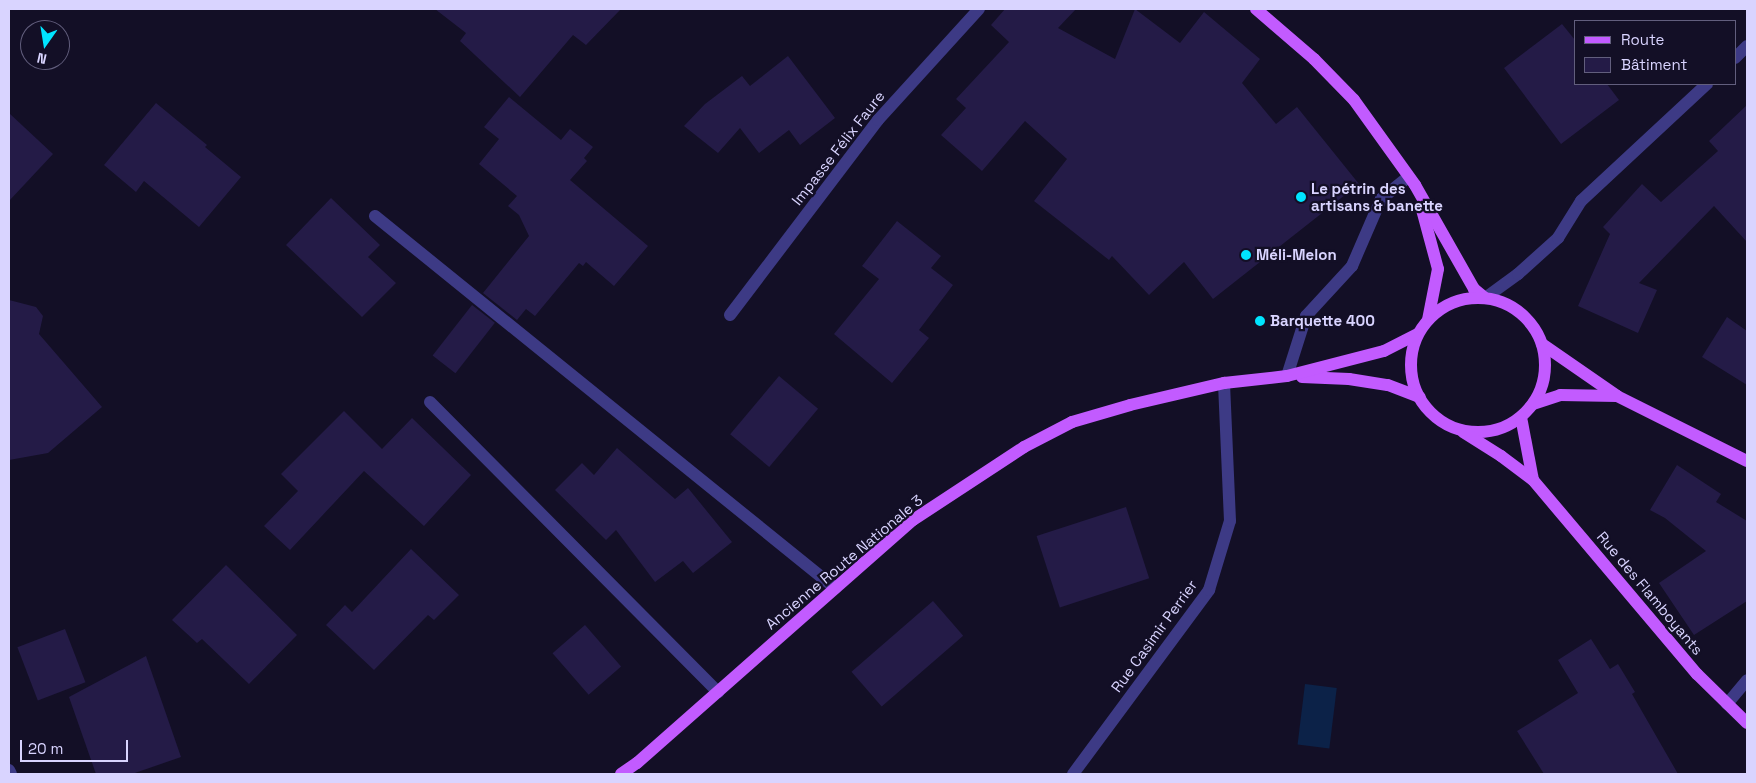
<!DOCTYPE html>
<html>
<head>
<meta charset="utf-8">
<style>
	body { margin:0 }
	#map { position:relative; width:1756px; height:783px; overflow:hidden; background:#130f26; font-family:"Space Grotesk",sans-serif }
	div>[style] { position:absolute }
	.water>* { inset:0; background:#0c2248; transform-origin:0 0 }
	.building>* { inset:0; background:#241b47; transform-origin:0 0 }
	.minor>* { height:12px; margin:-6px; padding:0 6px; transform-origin:6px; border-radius:6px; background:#3d3a85 }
	.major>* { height:12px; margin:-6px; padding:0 6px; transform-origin:6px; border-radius:6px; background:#c25bff }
	.major>.ring { margin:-6px; padding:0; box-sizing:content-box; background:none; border:12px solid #c25bff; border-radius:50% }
	.dots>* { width:14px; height:14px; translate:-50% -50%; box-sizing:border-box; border:2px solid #130f26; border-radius:50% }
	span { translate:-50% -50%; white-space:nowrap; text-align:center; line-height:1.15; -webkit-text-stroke:4.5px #130f26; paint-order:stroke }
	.street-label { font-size:15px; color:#d9d4ff }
	.poi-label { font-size:15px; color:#d9d4ff; font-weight:700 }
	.left { translate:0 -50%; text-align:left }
	.frame { position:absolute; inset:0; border:10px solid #d9d4ff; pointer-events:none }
	.legend { position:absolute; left:1574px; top:20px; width:162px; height:65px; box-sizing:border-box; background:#130f26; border:1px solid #625e7d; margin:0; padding:6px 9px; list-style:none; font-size:15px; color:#d9d4ff }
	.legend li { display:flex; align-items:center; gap:10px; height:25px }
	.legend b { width:25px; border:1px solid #625e7d }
	.north { position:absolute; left:20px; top:20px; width:50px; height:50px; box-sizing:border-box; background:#130f26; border:1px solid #625e7d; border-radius:50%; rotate:193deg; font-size:14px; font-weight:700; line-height:20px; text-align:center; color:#d9d4ff }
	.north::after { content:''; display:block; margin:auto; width:18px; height:22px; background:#00e5ff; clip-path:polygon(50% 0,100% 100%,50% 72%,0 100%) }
	.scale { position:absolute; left:20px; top:740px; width:108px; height:22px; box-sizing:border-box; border:2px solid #d9d4ff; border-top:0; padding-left:6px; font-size:15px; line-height:18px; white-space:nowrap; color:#d9d4ff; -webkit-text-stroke:4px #130f26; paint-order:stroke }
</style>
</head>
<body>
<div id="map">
	<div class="water">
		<i style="left:1305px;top:684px;width:32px;height:61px;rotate:7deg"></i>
	</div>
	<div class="building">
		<i style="clip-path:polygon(435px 9px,621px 9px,586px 45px,573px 35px,520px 97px,460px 41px,466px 33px)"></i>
		<i style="clip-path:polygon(1005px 9px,1076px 9px,1058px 28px,1115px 59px,1135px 9px,1180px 43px,1204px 12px,1260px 59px,1242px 83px,1276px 124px,1297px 107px,1359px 184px,1213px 299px,1184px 262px,1149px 295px,1112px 256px,1109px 260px,1034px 201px,1067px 159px,1025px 121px,982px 171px,941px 135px,966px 108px,956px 99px,1009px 42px,991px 25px)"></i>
		<i style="clip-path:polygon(1562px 24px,1575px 40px,1575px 84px,1607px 84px,1619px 100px,1561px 144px,1504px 68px)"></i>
		<i style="clip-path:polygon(788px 56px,835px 118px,800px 145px,789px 130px,759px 153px,740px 128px,718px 153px,684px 126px,705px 104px,742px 76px,750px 86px)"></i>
		<i style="clip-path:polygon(509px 97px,561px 140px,570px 129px,593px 147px,584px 158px,587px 161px,570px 180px,648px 246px,614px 286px,586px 262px,583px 266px,579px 263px,535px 316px,526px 309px,517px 320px,483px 293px,529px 236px,519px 215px,508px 206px,517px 196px,479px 164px,499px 139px,484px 127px)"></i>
		<i style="clip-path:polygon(156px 103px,207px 145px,205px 147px,241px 177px,199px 227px,144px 181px,136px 192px,104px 165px)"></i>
		<i style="clip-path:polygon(1747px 105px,1747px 242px,1714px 206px,1639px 283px,1657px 290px,1638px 333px,1578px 306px,1610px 234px,1603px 227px,1642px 184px,1661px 202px,1718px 151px,1709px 141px)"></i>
		<i style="clip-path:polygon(9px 113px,53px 154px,9px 201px)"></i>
		<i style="clip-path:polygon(331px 198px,380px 245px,368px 257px,396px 283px,362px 317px,286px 245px)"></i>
		<i style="clip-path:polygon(897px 221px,941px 256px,931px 268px,953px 285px,919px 330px,929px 338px,892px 383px,834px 334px,879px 279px,862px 266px)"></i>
		<i style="clip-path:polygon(9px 300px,36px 307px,43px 316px,39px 334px,102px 407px,48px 453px,9px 460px)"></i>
		<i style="left:472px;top:305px;width:29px;height:64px;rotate:38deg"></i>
		<i style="clip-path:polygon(1727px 317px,1747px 331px,1747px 385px,1702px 357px)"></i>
		<i style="left:779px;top:376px;width:51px;height:76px;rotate:40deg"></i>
		<i style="clip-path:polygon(344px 411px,382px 449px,412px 418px,471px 475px,424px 526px,364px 471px,290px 550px,264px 526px,298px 491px,281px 474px)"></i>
		<i style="clip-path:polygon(617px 448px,675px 499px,688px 488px,732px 542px,693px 573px,683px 561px,655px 582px,616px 530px,606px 540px,555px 490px,582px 463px,594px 475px)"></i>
		<i style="clip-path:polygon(1677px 465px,1721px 494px,1716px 502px,1747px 521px,1747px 601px,1694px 635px,1659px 583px,1706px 551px,1665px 518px,1650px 510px)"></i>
		<i style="left:1126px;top:507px;width:75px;height:94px;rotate:72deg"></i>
		<i style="clip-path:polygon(411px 549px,459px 595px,434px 620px,428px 615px,374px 670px,326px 625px,345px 605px,352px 612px)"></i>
		<i style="clip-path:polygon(226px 565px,297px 635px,249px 684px,202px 639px,197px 643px,172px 620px)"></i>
		<i style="left:933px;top:601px;width:46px;height:108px;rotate:49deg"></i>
		<i style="left:585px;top:625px;width:55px;height:43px;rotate:49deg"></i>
		<i style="left:65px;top:629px;width:57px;height:51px;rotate:69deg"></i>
		<i style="clip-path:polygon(1591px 639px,1610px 669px,1618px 664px,1635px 692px,1632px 694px,1678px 774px,1544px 774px,1517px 731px,1578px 693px,1558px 660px)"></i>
		<i style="clip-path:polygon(146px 656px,181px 757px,132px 774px,96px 774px,69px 697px)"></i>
	</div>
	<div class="minor">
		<i style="left:1735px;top:58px;width:17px;rotate:-45deg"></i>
		<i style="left:375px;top:216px;width:592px;rotate:38.96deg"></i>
		<i style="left:1485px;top:298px;width:41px;rotate:-36deg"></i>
		<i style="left:1518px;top:274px;width:54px;rotate:-42deg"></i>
		<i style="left:1558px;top:238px;width:44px;rotate:-58.1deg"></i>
		<i style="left:1581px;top:201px;width:172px;rotate:-42.9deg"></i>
		<i style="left:730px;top:315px;width:245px;rotate:-52.8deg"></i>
		<i style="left:878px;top:120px;width:150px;rotate:-47.7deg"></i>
		<i style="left:1287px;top:376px;width:63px;rotate:-72.4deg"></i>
		<i style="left:1306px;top:316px;width:68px;rotate:-47.4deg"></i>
		<i style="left:1352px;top:266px;width:73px;rotate:-66.6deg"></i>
		<i style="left:1381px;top:199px;width:35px;rotate:-39deg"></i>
		<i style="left:430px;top:402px;width:409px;rotate:45.2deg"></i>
		<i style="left:1727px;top:704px;width:31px;rotate:-50deg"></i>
		<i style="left:9px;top:770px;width:4px;rotate:63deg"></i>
		<i style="left:1073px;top:774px;width:229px;rotate:-53.5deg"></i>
		<i style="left:1209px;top:590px;width:72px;rotate:-73.1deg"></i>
		<i style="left:1230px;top:521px;width:138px;rotate:-92.5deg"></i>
	</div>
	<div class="major">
		<i style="left:1256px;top:9px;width:77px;rotate:40.8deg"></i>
		<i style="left:1314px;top:59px;width:57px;rotate:45.7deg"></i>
		<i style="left:1354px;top:100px;width:105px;rotate:54.3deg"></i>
		<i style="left:1415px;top:185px;width:120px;rotate:60.4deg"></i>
		<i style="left:1474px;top:289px;width:14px;rotate:39deg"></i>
		<i style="left:1421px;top:206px;width:65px;rotate:74.9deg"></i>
		<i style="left:1438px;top:269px;width:52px;rotate:101.1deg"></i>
		<i class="ring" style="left:1411px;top:298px;width:122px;height:122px"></i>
		<i style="left:1542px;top:344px;width:91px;rotate:34.7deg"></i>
		<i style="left:1617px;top:396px;width:145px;rotate:26.6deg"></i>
		<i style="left:1302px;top:377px;width:47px;rotate:2.4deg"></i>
		<i style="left:1349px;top:379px;width:39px;rotate:9deg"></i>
		<i style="left:1388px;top:385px;width:34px;rotate:21deg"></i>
		<i style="left:1533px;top:404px;width:28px;rotate:-18deg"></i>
		<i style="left:1560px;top:395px;width:57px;rotate:1deg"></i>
		<i style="left:1521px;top:417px;width:64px;rotate:79.2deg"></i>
		<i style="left:1463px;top:432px;width:45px;rotate:32.3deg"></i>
		<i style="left:1501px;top:456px;width:40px;rotate:37deg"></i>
		<i style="left:1533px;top:480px;width:254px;rotate:49.8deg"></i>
		<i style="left:1697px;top:674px;width:70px;rotate:44.4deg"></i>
		<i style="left:621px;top:774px;width:19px;rotate:-35deg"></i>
		<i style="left:637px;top:763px;width:368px;rotate:-41.4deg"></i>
		<i style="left:913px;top:520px;width:133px;rotate:-33.3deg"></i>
		<i style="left:1024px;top:447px;width:54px;rotate:-27.5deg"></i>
		<i style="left:1072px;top:422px;width:60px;rotate:-16.3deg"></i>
		<i style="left:1130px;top:405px;width:97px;rotate:-13.2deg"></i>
		<i style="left:1224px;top:383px;width:63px;rotate:-6.3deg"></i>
		<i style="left:1287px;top:376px;width:100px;rotate:-14.5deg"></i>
		<i style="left:1384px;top:351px;width:38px;rotate:-27deg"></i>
	</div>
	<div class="dots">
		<i style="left:1301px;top:197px;background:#00e5ff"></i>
		<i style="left:1246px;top:255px;background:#00e5ff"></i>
		<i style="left:1260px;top:321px;background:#00e5ff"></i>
	</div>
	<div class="street-label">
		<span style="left:838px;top:148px;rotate:-52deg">Impasse Félix Faure</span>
		<span style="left:844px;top:562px;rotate:-40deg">Ancienne Route Nationale 3</span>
		<span style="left:1650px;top:593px;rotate:50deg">Rue des Flamboyants</span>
		<span style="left:1154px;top:636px;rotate:-54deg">Rue Casimir Perrier</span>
	</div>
	<div class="poi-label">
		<span class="left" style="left:1311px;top:197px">Le pétrin des<br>artisans &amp; banette</span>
		<span class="left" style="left:1256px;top:255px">Méli-Melon</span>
		<span class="left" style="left:1270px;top:321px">Barquette 400</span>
	</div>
	<div class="frame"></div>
	<ul class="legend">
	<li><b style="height:6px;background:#c25bff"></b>Route</li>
	<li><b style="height:14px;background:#241b47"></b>Bâtiment</li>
	</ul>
	<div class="north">N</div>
	<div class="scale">20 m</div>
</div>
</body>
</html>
